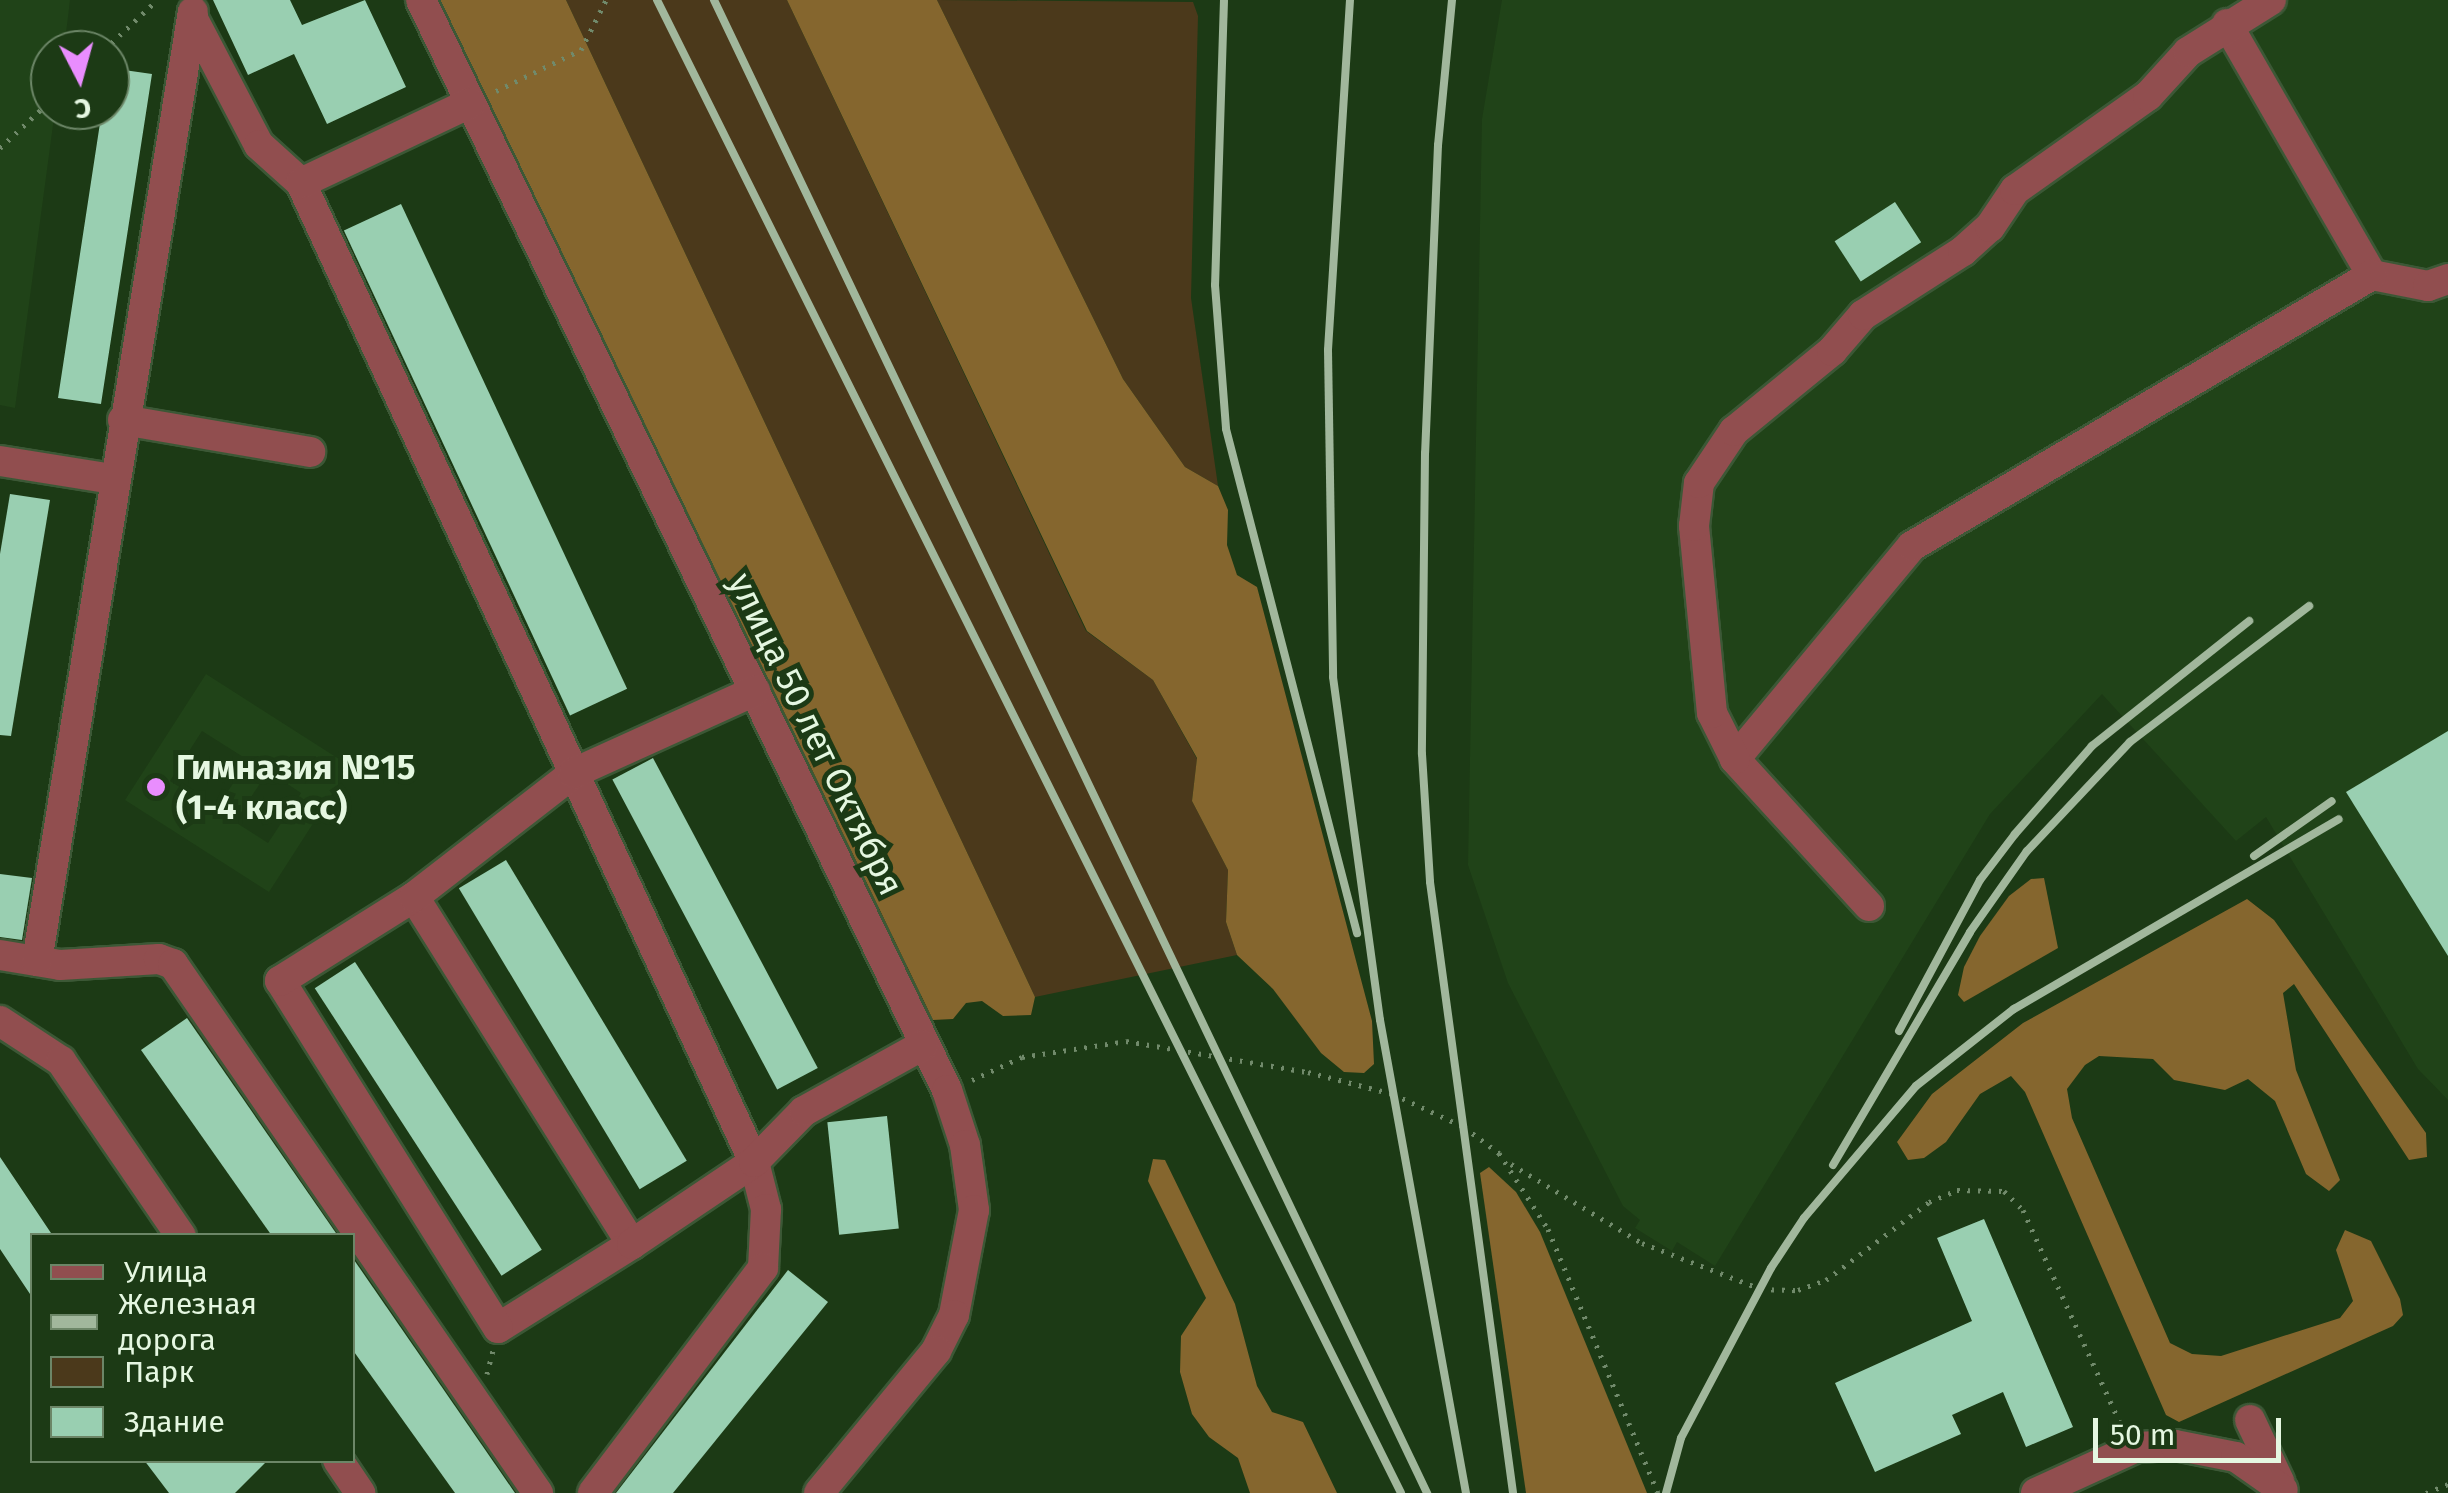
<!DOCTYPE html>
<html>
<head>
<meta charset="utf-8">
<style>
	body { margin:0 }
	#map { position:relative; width:2448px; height:1493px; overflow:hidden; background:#1c3a15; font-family:"Fira Sans",sans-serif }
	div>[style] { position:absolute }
	.built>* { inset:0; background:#204318 }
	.green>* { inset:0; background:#4b391b }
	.forest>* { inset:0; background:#85662e }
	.building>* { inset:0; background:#99cfb1; transform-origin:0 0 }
	.path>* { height:5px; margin-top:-2.5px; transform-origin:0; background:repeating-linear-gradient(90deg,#718a6b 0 2.5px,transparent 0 10.5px) }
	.roads { filter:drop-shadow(2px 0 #3c5836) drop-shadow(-2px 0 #3c5836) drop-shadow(0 2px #3c5836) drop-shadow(0 -2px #3c5836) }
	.minor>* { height:30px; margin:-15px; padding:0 15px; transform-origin:15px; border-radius:15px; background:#914e4f }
	.rail>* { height:8px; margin:-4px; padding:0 4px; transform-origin:4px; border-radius:4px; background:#a1b79c }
	.dots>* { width:28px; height:28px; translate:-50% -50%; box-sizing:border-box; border:5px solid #1c3a15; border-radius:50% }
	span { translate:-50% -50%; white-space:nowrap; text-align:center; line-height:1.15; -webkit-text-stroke:10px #1c3a15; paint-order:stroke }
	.street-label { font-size:35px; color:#e5f7e1 }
	.poi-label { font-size:35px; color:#e5f7e1; font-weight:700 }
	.left { translate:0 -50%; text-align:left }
	.legend { position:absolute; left:30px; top:1233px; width:325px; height:230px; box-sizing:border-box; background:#1c3a15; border:2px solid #6c8667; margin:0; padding:12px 18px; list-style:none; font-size:30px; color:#e5f7e1 }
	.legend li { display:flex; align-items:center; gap:20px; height:50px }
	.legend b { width:50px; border:2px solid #6c8667 }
	.north { position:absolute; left:30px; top:30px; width:100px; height:100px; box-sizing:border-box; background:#1c3a15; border:2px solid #6c8667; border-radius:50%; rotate:174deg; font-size:28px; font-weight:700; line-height:40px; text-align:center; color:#e5f7e1 }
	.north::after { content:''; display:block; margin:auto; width:35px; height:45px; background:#e98dfe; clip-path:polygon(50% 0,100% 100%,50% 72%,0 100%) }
	.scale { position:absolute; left:2093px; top:1418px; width:188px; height:45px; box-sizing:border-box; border:5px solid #e5f7e1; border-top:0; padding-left:12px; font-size:30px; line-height:35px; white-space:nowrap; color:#e5f7e1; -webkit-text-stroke:8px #1c3a15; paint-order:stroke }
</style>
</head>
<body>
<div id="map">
	<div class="built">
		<i style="clip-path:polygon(0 0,70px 0,64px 50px,50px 50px,50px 110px,55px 110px,15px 408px,0 405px)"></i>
		<i style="clip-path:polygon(1502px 0,2448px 0,2448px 1100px,2418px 1069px,2266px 817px,2236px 841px,2102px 694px,1990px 814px,1715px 1266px,1677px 1242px,1672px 1251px,1635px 1228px,1640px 1220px,1623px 1206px,1508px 983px,1468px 865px,1482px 119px)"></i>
		<i style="clip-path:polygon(evenodd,206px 674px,350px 766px,269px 892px,125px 800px,206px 674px,202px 731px,248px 760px,216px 810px,170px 781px,202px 731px,206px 674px,268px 771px,301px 793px,268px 843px,235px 822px,268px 771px)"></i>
	</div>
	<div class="green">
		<i style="clip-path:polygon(566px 0,787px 0,1086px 631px,1153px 680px,1197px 759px,1192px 801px,1228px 870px,1226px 922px,1237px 955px,1035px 997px)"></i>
		<i style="clip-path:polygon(937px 0,1193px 2px,1198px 16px,1191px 298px,1218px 486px,1185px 467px,1123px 379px)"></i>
	</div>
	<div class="forest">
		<i style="clip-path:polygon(440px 0,566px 0,1035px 997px,1031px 1015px,1003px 1016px,982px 1001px,966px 1003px,953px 1019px,933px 1020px)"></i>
		<i style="clip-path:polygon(787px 0,937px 0,1123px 379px,1185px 467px,1218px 486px,1228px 510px,1227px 545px,1237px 575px,1257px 587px,1372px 1021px,1374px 1064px,1364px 1073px,1344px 1072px,1321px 1053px,1273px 989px,1237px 955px,1226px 922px,1228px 870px,1192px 801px,1197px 758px,1153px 680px,1087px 631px)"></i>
		<i style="clip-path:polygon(2044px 878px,2058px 948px,1964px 1002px,1958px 995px,1964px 967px,1980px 936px,2009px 896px,2031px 879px)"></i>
		<i style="clip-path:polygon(2247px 899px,2274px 920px,2426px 1133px,2427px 1157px,2409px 1160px,2294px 984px,2283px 993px,2296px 1070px,2340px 1180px,2329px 1191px,2306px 1174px,2275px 1101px,2248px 1079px,2225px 1090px,2174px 1080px,2153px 1059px,2099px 1056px,2085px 1065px,2067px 1089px,2072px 1118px,2170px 1343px,2192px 1354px,2221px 1356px,2340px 1318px,2353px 1301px,2336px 1250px,2345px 1230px,2371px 1241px,2400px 1299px,2403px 1315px,2393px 1326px,2179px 1422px,2166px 1415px,2025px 1092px,2011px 1076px,1980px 1094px,1946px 1142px,1924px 1158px,1908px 1160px,1897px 1142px,1932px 1094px,2023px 1023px)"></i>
		<i style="clip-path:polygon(1153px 1159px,1165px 1160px,1235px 1304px,1257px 1386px,1272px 1412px,1303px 1422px,1337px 1493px,1250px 1493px,1238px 1458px,1209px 1437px,1192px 1414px,1180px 1372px,1181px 1336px,1206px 1298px,1148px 1181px)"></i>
		<i style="clip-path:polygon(1489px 1167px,1516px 1192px,1540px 1232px,1647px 1493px,1526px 1493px,1480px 1173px)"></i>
	</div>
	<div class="building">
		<i style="clip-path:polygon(213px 0,290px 0,302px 25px,365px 0,406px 87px,327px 124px,294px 54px,248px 75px)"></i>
		<i style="clip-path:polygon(110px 68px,152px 74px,101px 404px,58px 398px,102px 110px,110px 110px)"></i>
		<i style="left:1895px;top:202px;width:48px;height:72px;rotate:57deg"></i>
		<i style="left:401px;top:204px;width:535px;height:63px;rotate:65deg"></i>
		<i style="clip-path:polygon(10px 494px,50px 500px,11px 736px,0 735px,0 554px)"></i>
		<i style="clip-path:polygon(2448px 731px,2448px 956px,2346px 792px)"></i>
		<i style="left:653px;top:758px;width:351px;height:46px;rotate:62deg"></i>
		<i style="left:506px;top:860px;width:351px;height:55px;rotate:59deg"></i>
		<i style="clip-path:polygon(0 874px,32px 878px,22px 940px,0 937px)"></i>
		<i style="left:355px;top:962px;width:343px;height:48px;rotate:57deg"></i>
		<i style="clip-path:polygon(187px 1018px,338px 1236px,272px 1236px,141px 1050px)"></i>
		<i style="left:887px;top:1116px;width:113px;height:60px;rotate:84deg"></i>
		<i style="clip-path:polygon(0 1157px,53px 1236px,32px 1236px,32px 1297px,0 1249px)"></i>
		<i style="clip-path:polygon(1984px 1219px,2073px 1427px,2026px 1447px,2003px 1392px,1952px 1415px,1961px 1434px,1875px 1472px,1835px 1383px,1972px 1321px,1937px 1238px)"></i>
		<i style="clip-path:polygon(352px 1257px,515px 1493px,455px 1493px,352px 1349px)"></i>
		<i style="clip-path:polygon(788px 1270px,828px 1302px,673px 1493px,616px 1493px)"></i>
		<i style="clip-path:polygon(144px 1460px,268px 1460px,235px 1493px,169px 1493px)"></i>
	</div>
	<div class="path">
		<i style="left:104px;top:50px;width:70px;rotate:-43.3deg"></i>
		<i style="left:496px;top:91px;width:94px;rotate:-25.8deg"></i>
		<i style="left:581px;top:50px;width:56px;rotate:-63.4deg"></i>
		<i style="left:0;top:148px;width:69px;rotate:-43.2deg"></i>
		<i style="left:972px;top:1080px;width:55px;rotate:-24.7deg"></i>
		<i style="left:1022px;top:1057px;width:105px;rotate:-8.7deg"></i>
		<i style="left:1126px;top:1041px;width:185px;rotate:9.7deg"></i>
		<i style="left:1308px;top:1072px;width:88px;rotate:14.5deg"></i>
		<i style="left:1393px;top:1094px;width:78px;rotate:24.9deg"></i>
		<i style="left:1464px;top:1127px;width:44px;rotate:36.6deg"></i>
		<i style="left:1499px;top:1153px;width:90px;rotate:57.2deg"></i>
		<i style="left:1548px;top:1229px;width:286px;rotate:67.4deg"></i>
		<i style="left:1511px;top:1164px;width:153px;rotate:31.1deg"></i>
		<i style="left:1642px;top:1243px;width:128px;rotate:21.1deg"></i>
		<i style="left:1761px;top:1289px;width:37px;rotate:2deg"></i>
		<i style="left:1798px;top:1290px;width:30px;rotate:-20deg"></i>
		<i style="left:1826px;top:1280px;width:129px;rotate:-37.1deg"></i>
		<i style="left:1929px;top:1202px;width:30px;rotate:-23deg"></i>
		<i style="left:1957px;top:1190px;width:47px;rotate:1.2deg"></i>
		<i style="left:2004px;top:1191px;width:27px;rotate:45deg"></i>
		<i style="left:2023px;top:1210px;width:236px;rotate:65.5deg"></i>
		<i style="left:487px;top:1374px;width:25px;rotate:-76deg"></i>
		<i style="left:2426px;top:1493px;width:24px;rotate:-22deg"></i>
	</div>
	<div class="roads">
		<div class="minor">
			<i style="left:421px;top:0;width:1210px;rotate:64.24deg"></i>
			<i style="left:947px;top:1090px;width:58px;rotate:71.9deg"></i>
			<i style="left:965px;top:1145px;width:66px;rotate:82.1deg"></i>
			<i style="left:974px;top:1210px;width:107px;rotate:100.8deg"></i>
			<i style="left:954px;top:1315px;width:40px;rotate:116.6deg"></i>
			<i style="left:936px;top:1351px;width:184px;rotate:129.5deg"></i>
			<i style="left:192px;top:17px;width:144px;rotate:62.4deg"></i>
			<i style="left:259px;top:145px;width:57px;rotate:42.1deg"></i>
			<i style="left:301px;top:183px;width:1079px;rotate:65.17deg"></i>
			<i style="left:754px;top:1162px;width:49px;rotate:75.7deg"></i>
			<i style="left:766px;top:1209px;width:59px;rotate:92.9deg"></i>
			<i style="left:763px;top:1268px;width:282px;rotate:127.1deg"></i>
			<i style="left:2227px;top:24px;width:290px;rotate:60deg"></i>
			<i style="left:2372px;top:275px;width:57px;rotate:11.1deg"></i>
			<i style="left:2428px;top:286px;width:21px;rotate:-19deg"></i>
			<i style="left:301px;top:183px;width:187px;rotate:-25.3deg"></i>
			<i style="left:123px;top:420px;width:190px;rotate:9.7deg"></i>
			<i style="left:0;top:461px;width:114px;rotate:9.1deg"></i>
			<i style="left:1735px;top:759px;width:277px;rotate:-50.3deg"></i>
			<i style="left:1912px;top:546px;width:534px;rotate:-30.5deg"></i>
			<i style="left:414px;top:897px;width:410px;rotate:57.9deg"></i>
			<i style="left:632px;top:1244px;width:158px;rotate:147.9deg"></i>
			<i style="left:498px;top:1328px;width:410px;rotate:-122.1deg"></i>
			<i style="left:280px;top:981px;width:158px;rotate:-32.1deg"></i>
			<i style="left:414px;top:897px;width:202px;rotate:-37.8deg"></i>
			<i style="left:574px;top:773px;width:199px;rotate:-24.4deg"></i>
			<i style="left:1869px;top:906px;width:199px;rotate:-132.4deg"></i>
			<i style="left:1735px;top:759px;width:51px;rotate:-116.6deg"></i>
			<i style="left:1712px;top:713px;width:188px;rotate:-95.5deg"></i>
			<i style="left:1694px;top:526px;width:43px;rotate:-83.4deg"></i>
			<i style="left:1699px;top:483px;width:63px;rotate:-56.1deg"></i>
			<i style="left:1734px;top:431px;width:127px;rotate:-39.2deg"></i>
			<i style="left:1832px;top:351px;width:48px;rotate:-49.3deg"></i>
			<i style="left:1863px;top:315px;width:119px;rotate:-32.6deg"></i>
			<i style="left:1963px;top:251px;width:36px;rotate:-42deg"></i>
			<i style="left:1990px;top:227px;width:45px;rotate:-56deg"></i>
			<i style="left:2015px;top:190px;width:163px;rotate:-35.3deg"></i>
			<i style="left:2148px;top:96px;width:59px;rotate:-47.7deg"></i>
			<i style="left:2188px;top:52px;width:98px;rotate:-32.1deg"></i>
			<i style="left:0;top:955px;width:61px;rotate:9.5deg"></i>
			<i style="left:60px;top:965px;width:99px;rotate:-3.5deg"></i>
			<i style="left:159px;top:959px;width:15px;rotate:20deg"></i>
			<i style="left:173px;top:964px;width:643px;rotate:55.4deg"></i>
			<i style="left:37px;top:961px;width:962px;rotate:-80.67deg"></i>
			<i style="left:0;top:1021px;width:73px;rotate:33.3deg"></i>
			<i style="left:61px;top:1061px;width:212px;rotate:55.6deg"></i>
			<i style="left:632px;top:1244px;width:147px;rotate:-33.9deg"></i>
			<i style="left:754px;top:1162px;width:71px;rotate:-45.6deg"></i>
			<i style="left:804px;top:1111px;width:136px;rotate:-29deg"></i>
			<i style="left:2250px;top:1420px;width:68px;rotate:64.6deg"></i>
			<i style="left:338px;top:1460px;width:40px;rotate:56deg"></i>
			<i style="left:2036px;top:1493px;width:111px;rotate:-24.5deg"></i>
			<i style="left:2137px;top:1447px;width:38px;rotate:-3deg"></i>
			<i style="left:2175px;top:1445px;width:62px;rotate:11.1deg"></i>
			<i style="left:2236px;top:1457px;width:57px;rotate:35.1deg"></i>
		</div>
	</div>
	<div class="rail">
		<i style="left:657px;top:0;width:1668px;rotate:63.51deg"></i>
		<i style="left:714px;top:0;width:1655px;rotate:64.47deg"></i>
		<i style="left:1224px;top:0;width:285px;rotate:91.8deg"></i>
		<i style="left:1215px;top:285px;width:144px;rotate:85.6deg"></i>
		<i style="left:1226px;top:429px;width:521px;rotate:75.43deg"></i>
		<i style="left:1350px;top:0;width:351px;rotate:93.6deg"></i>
		<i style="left:1328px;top:350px;width:327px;rotate:89.1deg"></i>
		<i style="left:1333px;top:677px;width:346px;rotate:82.2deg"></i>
		<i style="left:1380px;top:1020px;width:481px;rotate:79.7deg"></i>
		<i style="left:1452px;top:0;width:146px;rotate:95.5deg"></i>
		<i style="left:1438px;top:145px;width:308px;rotate:92.4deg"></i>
		<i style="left:1425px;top:453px;width:301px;rotate:90.6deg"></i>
		<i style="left:1422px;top:754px;width:128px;rotate:86.4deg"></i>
		<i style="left:1430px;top:882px;width:617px;rotate:82.26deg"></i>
		<i style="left:2254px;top:856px;width:95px;rotate:-35.2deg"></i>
		<i style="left:1899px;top:1031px;width:171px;rotate:-61.8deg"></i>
		<i style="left:1980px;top:880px;width:58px;rotate:-52.7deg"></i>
		<i style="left:2015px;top:834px;width:117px;rotate:-48.8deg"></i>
		<i style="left:2092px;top:746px;width:201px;rotate:-38.5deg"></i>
		<i style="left:1833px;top:1165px;width:270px;rotate:-59.5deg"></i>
		<i style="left:1970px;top:932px;width:99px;rotate:-54.9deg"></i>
		<i style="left:2027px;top:851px;width:150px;rotate:-46.6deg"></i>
		<i style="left:2130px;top:742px;width:225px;rotate:-37.2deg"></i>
		<i style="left:1666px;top:1493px;width:57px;rotate:-74.7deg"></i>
		<i style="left:1681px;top:1438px;width:192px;rotate:-62.1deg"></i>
		<i style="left:1771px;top:1268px;width:60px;rotate:-56.6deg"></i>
		<i style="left:1804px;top:1218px;width:173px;rotate:-49.7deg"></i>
		<i style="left:1916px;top:1086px;width:125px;rotate:-38.2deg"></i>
		<i style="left:2014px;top:1009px;width:376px;rotate:-30.3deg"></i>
	</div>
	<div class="dots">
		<i style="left:156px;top:787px;background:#e98dfe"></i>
	</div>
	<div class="street-label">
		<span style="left:816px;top:734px;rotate:64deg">улица 50 лет Октября</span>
	</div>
	<div class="poi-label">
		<span class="left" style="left:176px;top:787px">Гимназия №15<br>(1-4 класс)</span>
	</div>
	<ul class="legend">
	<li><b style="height:12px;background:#914e4f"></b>Улица</li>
	<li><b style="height:12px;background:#a1b79c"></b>Железная дорога</li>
	<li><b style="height:28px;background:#4b391b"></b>Парк</li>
	<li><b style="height:28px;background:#99cfb1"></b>Здание</li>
	</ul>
	<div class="north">С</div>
	<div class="scale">50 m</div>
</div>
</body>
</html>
